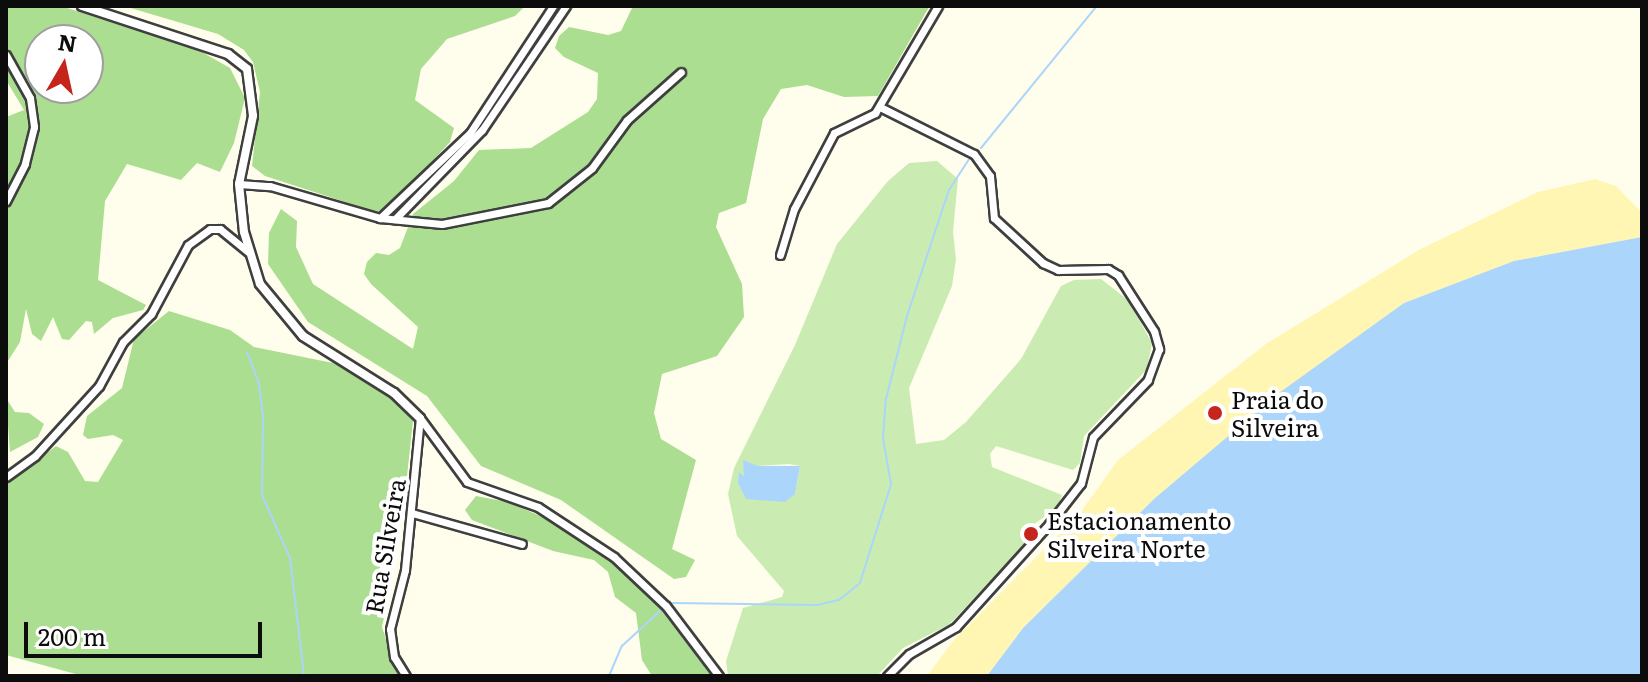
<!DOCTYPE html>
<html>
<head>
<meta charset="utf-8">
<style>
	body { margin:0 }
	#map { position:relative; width:1648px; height:682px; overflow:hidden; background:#fffdec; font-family:Literata,serif }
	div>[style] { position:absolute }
	.green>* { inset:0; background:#caecb3 }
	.forest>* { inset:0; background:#abde91 }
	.sand>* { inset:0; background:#fff6b4 }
	.water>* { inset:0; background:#acd5fb }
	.stream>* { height:2px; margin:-1px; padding:0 1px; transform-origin:1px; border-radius:1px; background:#acd5fb }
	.roads { filter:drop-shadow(2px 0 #3f3f3f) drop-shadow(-2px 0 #3f3f3f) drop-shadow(0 2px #3f3f3f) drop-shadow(0 -2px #3f3f3f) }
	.minor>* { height:7px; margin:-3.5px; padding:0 3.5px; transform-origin:3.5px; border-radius:3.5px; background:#fff }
	.tertiary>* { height:8px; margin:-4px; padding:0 4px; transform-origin:4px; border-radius:4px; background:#fff }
	.dots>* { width:22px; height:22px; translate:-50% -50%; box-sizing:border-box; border:4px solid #fff; border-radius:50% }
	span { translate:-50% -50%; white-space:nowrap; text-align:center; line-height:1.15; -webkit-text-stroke:8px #fff; paint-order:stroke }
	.poi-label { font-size:24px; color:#0c0c0c }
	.left { translate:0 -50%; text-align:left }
	.street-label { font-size:24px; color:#0c0c0c }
	.frame { position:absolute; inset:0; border:8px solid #0c0c0c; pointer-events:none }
	.north { position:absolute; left:24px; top:24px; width:80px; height:80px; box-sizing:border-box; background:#fff; border:2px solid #9e9e9e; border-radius:50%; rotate:9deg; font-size:22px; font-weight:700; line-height:32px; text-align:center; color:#0c0c0c }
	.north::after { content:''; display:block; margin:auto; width:28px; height:36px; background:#c6251b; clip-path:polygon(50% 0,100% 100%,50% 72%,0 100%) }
	.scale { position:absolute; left:24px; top:622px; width:238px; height:36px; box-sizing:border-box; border:4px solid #0c0c0c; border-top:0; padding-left:10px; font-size:24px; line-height:28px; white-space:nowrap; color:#0c0c0c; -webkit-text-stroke:6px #fff; paint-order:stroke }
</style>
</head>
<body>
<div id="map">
	<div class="green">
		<i style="clip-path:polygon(evenodd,937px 161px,958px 179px,953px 232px,956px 259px,952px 286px,909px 388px,916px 444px,944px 440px,966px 422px,1021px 359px,1061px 286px,1074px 280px,1101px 279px,1128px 300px,1152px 343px,1147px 369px,1084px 436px,1080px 463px,1073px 470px,996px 446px,990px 454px,992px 467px,1062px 495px,1057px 508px,1030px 527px,1027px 541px,950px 624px,903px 648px,877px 676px,728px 676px,726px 661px,743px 608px,782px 597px,784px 591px,737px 536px,728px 494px,734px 468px,795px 345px,837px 244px,888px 181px,909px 163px,937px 161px,789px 464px,800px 466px,795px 494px,753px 496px,740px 473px,744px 477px,758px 466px,789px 464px)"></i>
	</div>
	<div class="forest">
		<i style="clip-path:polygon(evenodd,6px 6px,61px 6px,200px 51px,230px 68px,245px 98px,234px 143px,220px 172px,197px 163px,181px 180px,127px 164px,105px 201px,98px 280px,146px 305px,143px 310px,113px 318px,94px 334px,92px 322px,86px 321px,69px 340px,62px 339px,53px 317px,41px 341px,32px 334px,26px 309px,20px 342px,6px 364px,6px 117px,24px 110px,6px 80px,6px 6px,40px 40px,88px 40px,88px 88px,40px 88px,40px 40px)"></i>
		<i style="clip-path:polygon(124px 6px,525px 6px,515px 16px,447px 39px,421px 69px,415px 100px,454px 128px,450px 142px,391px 206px,376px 212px,265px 176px,252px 166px,260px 92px,253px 62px,244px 50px,218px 34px)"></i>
		<i style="clip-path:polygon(633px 6px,929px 7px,878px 96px,844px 97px,807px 85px,781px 89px,763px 119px,746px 203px,719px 213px,716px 227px,742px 284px,744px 317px,717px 356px,662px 374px,654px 413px,661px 439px,696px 460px,672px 549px,695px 560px,686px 577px,674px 579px,561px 500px,481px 466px,427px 396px,308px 322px,268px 264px,269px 233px,281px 209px,297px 221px,296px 247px,313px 284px,413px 349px,418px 327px,371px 284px,364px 274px,367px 262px,376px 253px,389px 255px,400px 248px,413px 214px,454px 181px,479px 150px,531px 148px,588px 112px,597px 99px,598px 73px,564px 57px,555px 48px,559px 36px,569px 27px,608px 35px,621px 31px)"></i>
		<i style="clip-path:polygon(169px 311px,230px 330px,254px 347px,333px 363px,386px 392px,413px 421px,403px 513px,388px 532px,378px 576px,390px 589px,382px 627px,398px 676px,83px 676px,6px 655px,6px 485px,56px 446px,68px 452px,85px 481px,98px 482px,123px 440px,113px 435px,88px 439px,83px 435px,87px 416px,122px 388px,134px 339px)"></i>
		<i style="clip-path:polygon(6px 398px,15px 412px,29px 413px,44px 424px,38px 437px,10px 452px)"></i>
		<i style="clip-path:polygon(476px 496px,508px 502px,547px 519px,613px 564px,666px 613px,712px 676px,652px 676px,642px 660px,636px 613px,615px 597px,608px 572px,594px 560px,553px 551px,472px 520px,465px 510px)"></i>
	</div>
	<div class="sand">
		<i style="clip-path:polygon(1595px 179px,1616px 186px,1642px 213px,1642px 237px,1514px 261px,1404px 303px,1154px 499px,1023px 628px,987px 676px,927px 676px,953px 641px,1080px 513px,1118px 460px,1266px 344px,1419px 250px,1538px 192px)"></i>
	</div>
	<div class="water">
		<i style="clip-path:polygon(1642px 237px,1642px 676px,987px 676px,1023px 628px,1154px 499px,1279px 393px,1404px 303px,1514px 261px)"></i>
		<i style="clip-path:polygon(743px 460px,758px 466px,800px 466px,795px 494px,785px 502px,746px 499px,738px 483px,739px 472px,744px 476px)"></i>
	</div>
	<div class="stream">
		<i style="left:981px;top:148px;width:183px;rotate:-50.8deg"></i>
		<i style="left:247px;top:352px;width:34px;rotate:69deg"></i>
		<i style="left:259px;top:384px;width:33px;rotate:83deg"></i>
		<i style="left:263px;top:417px;width:78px;rotate:90.7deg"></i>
		<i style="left:262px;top:495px;width:69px;rotate:66deg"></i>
		<i style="left:290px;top:558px;width:119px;rotate:83.2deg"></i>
		<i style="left:673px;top:603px;width:144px;rotate:0.8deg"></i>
		<i style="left:817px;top:605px;width:23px;rotate:-13deg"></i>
		<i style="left:839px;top:600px;width:27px;rotate:-39deg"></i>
		<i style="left:860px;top:583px;width:104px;rotate:-72.6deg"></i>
		<i style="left:891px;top:484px;width:47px;rotate:-99.9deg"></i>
		<i style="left:883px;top:438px;width:39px;rotate:-86deg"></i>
		<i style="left:886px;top:399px;width:86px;rotate:-75.8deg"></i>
		<i style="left:907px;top:316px;width:133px;rotate:-71.6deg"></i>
		<i style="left:949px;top:190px;width:37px;rotate:-57deg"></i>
		<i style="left:609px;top:676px;width:33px;rotate:-67deg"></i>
		<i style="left:622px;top:646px;width:53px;rotate:-42.7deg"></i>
	</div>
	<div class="roads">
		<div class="minor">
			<i style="left:6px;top:55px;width:49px;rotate:60.8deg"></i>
			<i style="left:30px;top:98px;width:29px;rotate:82deg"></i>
			<i style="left:34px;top:127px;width:38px;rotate:104deg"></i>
			<i style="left:25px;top:164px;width:42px;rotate:117.2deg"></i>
			<i style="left:880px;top:107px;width:105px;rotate:26.6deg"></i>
			<i style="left:974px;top:154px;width:27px;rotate:54deg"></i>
			<i style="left:990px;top:176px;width:42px;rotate:84.6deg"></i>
			<i style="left:994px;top:218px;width:67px;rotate:42.6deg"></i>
			<i style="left:1043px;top:263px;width:17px;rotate:25deg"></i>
			<i style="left:1058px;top:270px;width:50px;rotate:-1.1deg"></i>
			<i style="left:1108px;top:269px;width:12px;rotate:31deg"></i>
			<i style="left:1118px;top:275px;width:67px;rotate:57.3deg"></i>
			<i style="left:1154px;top:331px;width:19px;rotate:74deg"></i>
			<i style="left:1159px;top:349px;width:33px;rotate:110deg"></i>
			<i style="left:1148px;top:380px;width:79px;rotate:134deg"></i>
			<i style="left:1093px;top:437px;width:48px;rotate:104.6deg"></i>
			<i style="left:1081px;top:483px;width:52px;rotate:128deg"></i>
			<i style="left:1049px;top:524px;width:139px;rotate:132.1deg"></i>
			<i style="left:956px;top:627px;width:54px;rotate:150.1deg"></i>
			<i style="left:909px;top:654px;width:31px;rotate:135deg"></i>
			<i style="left:239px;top:184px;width:31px;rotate:4deg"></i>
			<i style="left:270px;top:186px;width:115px;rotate:16.2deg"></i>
			<i style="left:380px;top:218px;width:124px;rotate:-43.4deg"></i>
			<i style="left:470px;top:133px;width:152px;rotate:-56.8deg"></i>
			<i style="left:380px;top:218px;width:62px;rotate:5.5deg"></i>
			<i style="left:442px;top:224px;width:108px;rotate:-11.2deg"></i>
			<i style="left:548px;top:203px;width:56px;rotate:-38.5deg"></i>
			<i style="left:592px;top:168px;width:59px;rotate:-53.9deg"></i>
			<i style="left:627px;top:120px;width:72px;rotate:-41.6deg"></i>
			<i style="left:395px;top:219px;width:124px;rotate:-45.7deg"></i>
			<i style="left:482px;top:130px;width:150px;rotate:-55.9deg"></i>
			<i style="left:780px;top:255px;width:48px;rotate:-73.1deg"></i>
			<i style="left:794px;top:209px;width:86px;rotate:-62.2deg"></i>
			<i style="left:834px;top:133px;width:46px;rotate:-26deg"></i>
			<i style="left:875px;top:113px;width:124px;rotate:-59.5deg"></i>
			<i style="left:420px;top:418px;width:79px;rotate:53.7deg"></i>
			<i style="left:467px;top:482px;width:75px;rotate:19.4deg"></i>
			<i style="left:538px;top:507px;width:91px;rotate:33.3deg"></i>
			<i style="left:614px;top:557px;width:71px;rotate:43.3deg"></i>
			<i style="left:666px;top:606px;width:88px;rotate:52.9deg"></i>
			<i style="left:6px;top:477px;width:36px;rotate:-36deg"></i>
			<i style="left:35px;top:456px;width:95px;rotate:-47.6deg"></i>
			<i style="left:99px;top:386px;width:50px;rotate:-61.4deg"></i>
			<i style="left:123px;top:342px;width:40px;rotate:-45deg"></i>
			<i style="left:151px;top:314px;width:78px;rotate:-61.8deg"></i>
			<i style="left:188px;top:245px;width:27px;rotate:-36deg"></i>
			<i style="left:210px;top:229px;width:10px"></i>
			<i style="left:220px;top:229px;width:36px;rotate:39deg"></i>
			<i style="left:412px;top:513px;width:114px;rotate:15.7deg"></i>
			<i style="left:406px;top:676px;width:22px;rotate:-122deg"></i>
			<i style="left:394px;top:657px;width:28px;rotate:-98deg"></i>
			<i style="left:390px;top:629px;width:61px;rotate:-75.7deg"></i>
			<i style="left:405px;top:570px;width:153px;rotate:-84.4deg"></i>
		</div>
		<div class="tertiary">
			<i style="left:82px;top:6px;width:154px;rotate:18.2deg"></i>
			<i style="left:228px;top:54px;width:24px;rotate:38deg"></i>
			<i style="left:247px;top:69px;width:47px;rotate:82.7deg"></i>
			<i style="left:253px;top:116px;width:69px;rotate:101.6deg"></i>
			<i style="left:239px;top:184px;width:48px;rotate:84.1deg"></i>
			<i style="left:244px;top:232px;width:54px;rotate:72.9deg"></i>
			<i style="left:260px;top:284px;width:67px;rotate:50.4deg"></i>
			<i style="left:303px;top:336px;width:107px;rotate:32.1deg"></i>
			<i style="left:394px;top:393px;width:36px;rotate:44deg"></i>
		</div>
	</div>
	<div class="dots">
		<i style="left:1215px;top:413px;background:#c6251b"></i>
		<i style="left:1031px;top:534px;background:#c6251b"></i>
	</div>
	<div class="poi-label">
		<span class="left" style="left:1231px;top:413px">Praia do<br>Silveira</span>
		<span class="left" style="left:1047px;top:534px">Estacionamento<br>Silveira Norte</span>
	</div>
	<div class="street-label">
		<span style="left:384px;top:546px;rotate:-80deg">Rua Silveira</span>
	</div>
	<div class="frame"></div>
	<div class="north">N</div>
	<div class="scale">200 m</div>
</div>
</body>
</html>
